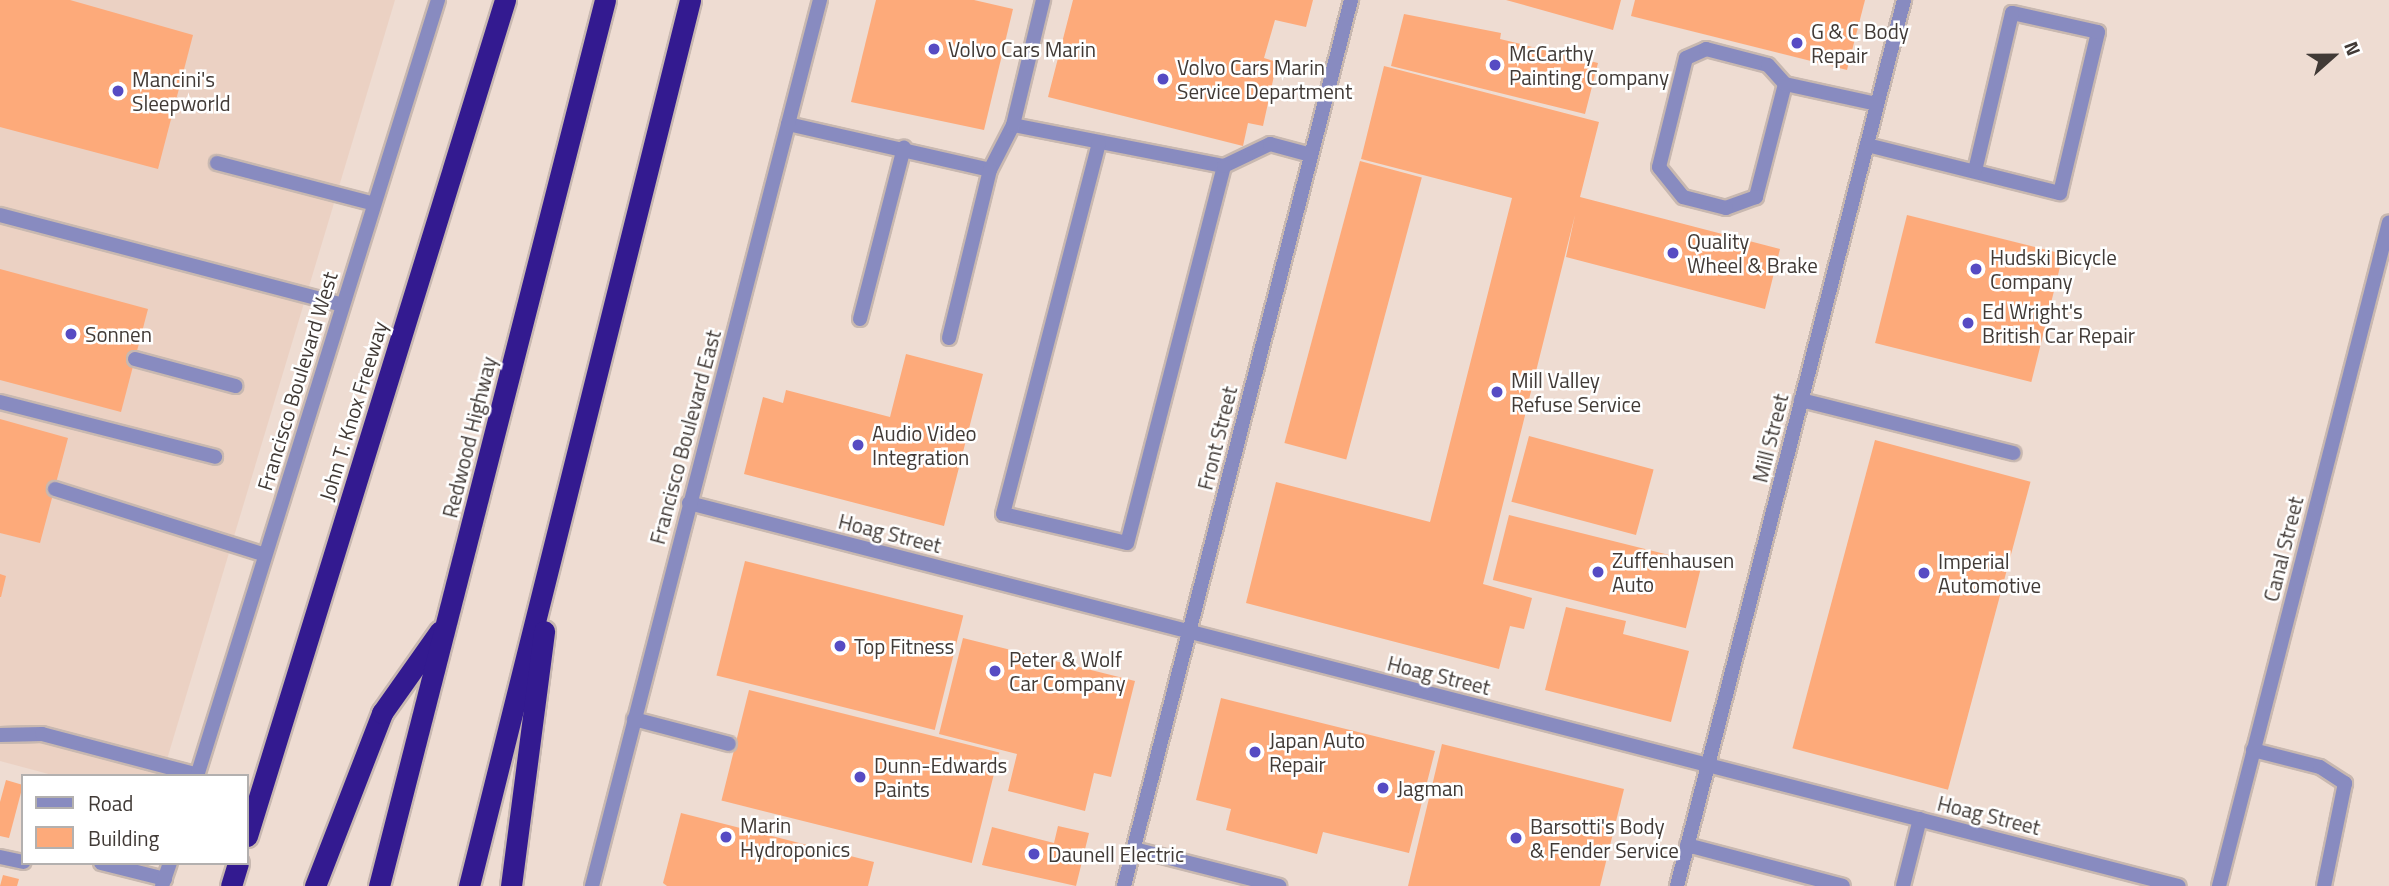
<!DOCTYPE html>
<html>
<head>
<meta charset="utf-8">
<style>
	body { margin:0 }
	#map { position:relative; width:2389px; height:886px; overflow:hidden; background:#eedcd2; font-family:"Titillium Web",sans-serif }
	div>[style] { position:absolute }
	.built>* { inset:0; background:#ebd1c3 }
	.building>* { inset:0; background:#fdaa7a; transform-origin:0 0 }
	.roads { filter:drop-shadow(2px 0 #c8b8b0) drop-shadow(-2px 0 #c8b8b0) drop-shadow(0 2px #c8b8b0) drop-shadow(0 -2px #c8b8b0) }
	.service>* { height:14px; margin:-7px; padding:0 7px; transform-origin:7px; border-radius:7px; background:#888bc0 }
	.minor>* { height:14px; margin:-7px; padding:0 7px; transform-origin:7px; border-radius:7px; background:#888bc0 }
	.tertiary>* { height:14px; margin:-7px; padding:0 7px; transform-origin:7px; border-radius:7px; background:#888bc0 }
	.motorway>* { height:21px; margin:-10.5px; padding:0 10.5px; transform-origin:10.5px; border-radius:10.5px; background:#331a90 }
	.dots>* { width:19px; height:19px; translate:-50% -50%; box-sizing:border-box; border:4px solid #fff; border-radius:50% }
	span { translate:-50% -50%; white-space:nowrap; text-align:center; line-height:1.15; -webkit-text-stroke:5px #fff; paint-order:stroke }
	.poi-label { font-size:21px; color:#413a36 }
	.left { translate:0 -50%; text-align:left }
	.street-label { font-size:21px; color:#413a36 }
	.legend { position:absolute; left:21px; top:774px; width:228px; height:91px; box-sizing:border-box; background:#fff; border:2px solid #b3b0af; margin:0; padding:9px 12px; list-style:none; font-size:21px; color:#413a36 }
	.legend li { display:flex; align-items:center; gap:14px; height:35px }
	.legend b { width:35px; border:2px solid #b3b0af }
	.north { position:absolute; left:2298px; top:21px; width:70px; height:70px; -webkit-text-stroke:5px #fff; paint-order:stroke; rotate:69deg; font-size:19px; font-weight:700; line-height:28px; text-align:center; color:#413a36 }
	.north::after { content:''; display:block; margin:auto; width:24px; height:32px; background:#413a36; clip-path:polygon(50% 0,100% 100%,50% 72%,0 100%) }
</style>
</head>
<body>
<div id="map">
	<div class="built">
		<i style="clip-path:polygon(0 0,395px 0,162px 776px,56px 776px,0 761px)"></i>
	</div>
	<div class="building">
		<i style="clip-path:polygon(0 0,70px 0,193px 35px,158px 169px,0 127px)"></i>
		<i style="clip-path:polygon(876px 0,974px 0,1013px 9px,984px 130px,851px 102px)"></i>
		<i style="clip-path:polygon(1073px 0,1313px 0,1306px 27px,1275px 20px,1264px 58px,1277px 62px,1263px 126px,1248px 123px,1243px 146px,1048px 97px)"></i>
		<i style="clip-path:polygon(1506px 0,1621px 0,1613px 30px)"></i>
		<i style="clip-path:polygon(1635px 0,1865px 0,1847px 70px,1631px 16px)"></i>
		<i style="clip-path:polygon(1404px 14px,1501px 33px,1500px 39px,1598px 63px,1585px 114px,1391px 66px)"></i>
		<i style="clip-path:polygon(1384px 66px,1599px 122px,1580px 197px,1780px 249px,1765px 309px,1566px 257px,1575px 215px,1483px 584px,1532px 598px,1524px 629px,1510px 626px,1499px 669px,1246px 603px,1276px 482px,1430px 522px,1512px 198px,1361px 159px)"></i>
		<i style="left:1360px;top:161px;width:64px;height:292px;rotate:15deg"></i>
		<i style="left:1907px;top:215px;width:161px;height:132px;rotate:14deg"></i>
		<i style="clip-path:polygon(0 269px,148px 309px,121px 412px,0 380px)"></i>
		<i style="clip-path:polygon(906px 354px,983px 374px,944px 526px,744px 474px,763px 397px,783px 403px,786px 390px,890px 417px)"></i>
		<i style="clip-path:polygon(0 419px,68px 438px,40px 543px,0 533px)"></i>
		<i style="left:1529px;top:436px;width:129px;height:68px;rotate:15deg"></i>
		<i style="left:1875px;top:440px;width:161px;height:319px;rotate:15deg"></i>
		<i style="left:1509px;top:515px;width:199px;height:67px;rotate:14deg"></i>
		<i style="left:745px;top:561px;width:225px;height:118px;rotate:14deg"></i>
		<i style="clip-path:polygon(0 574px,6px 576px,1px 597px,0 597px)"></i>
		<i style="clip-path:polygon(1566px 607px,1626px 621px,1623px 634px,1689px 651px,1671px 722px,1545px 690px)"></i>
		<i style="clip-path:polygon(963px 638px,1135px 681px,1111px 777px,1094px 773px,1085px 811px,1008px 791px,1017px 754px,939px 734px)"></i>
		<i style="left:749px;top:690px;width:258px;height:114px;rotate:14deg"></i>
		<i style="clip-path:polygon(1221px 698px,1435px 751px,1409px 853px,1323px 832px,1317px 854px,1226px 830px,1231px 809px,1196px 800px)"></i>
		<i style="clip-path:polygon(1442px 744px,1624px 789px,1600px 886px,1408px 886px)"></i>
		<i style="clip-path:polygon(6px 780px,23px 785px,9px 838px,0 836px,0 802px)"></i>
		<i style="clip-path:polygon(681px 813px,874px 862px,868px 886px,667px 886px,663px 883px)"></i>
		<i style="clip-path:polygon(1058px 826px,1089px 833px,1076px 886px,982px 865px,992px 827px,1054px 843px)"></i>
		<i style="clip-path:polygon(3px 875px,19px 879px,17px 886px,0 886px)"></i>
	</div>
	<div class="roads">
		<div class="service">
			<i style="left:1785px;top:84px;width:117px;rotate:104.4deg"></i>
			<i style="left:1756px;top:197px;width:32px;rotate:160deg"></i>
			<i style="left:1726px;top:208px;width:44px;rotate:-165.7deg"></i>
			<i style="left:1683px;top:197px;width:38px;rotate:-129deg"></i>
			<i style="left:1659px;top:167px;width:112px;rotate:-76.1deg"></i>
			<i style="left:1686px;top:58px;width:22px;rotate:-24deg"></i>
			<i style="left:1706px;top:49px;width:64px;rotate:14.5deg"></i>
			<i style="left:1768px;top:65px;width:25px;rotate:48deg"></i>
			<i style="left:1785px;top:84px;width:94px;rotate:12.3deg"></i>
			<i style="left:788px;top:124px;width:207px;rotate:12.8deg"></i>
			<i style="left:990px;top:170px;width:51px;rotate:-62.9deg"></i>
			<i style="left:1013px;top:125px;width:215px;rotate:11deg"></i>
			<i style="left:1224px;top:166px;width:389px;rotate:104.4deg"></i>
			<i style="left:1127px;top:543px;width:127px;rotate:-166.8deg"></i>
			<i style="left:1003px;top:514px;width:382px;rotate:-75.5deg"></i>
			<i style="left:1013px;top:125px;width:129px;rotate:-76.5deg"></i>
			<i style="left:1867px;top:145px;width:199px;rotate:14deg"></i>
			<i style="left:2060px;top:193px;width:165px;rotate:-76.7deg"></i>
			<i style="left:2098px;top:32px;width:88px;rotate:-167.5deg"></i>
			<i style="left:2012px;top:13px;width:162px;rotate:103.2deg"></i>
			<i style="left:217px;top:163px;width:162px;rotate:14.6deg"></i>
			<i style="left:1224px;top:166px;width:51px;rotate:-25.6deg"></i>
			<i style="left:1270px;top:144px;width:42px;rotate:15deg"></i>
			<i style="left:0;top:215px;width:354px;rotate:14.7deg"></i>
			<i style="left:860px;top:319px;width:177px;rotate:-75.6deg"></i>
			<i style="left:949px;top:338px;width:173px;rotate:-76.3deg"></i>
			<i style="left:135px;top:359px;width:104px;rotate:15.1deg"></i>
			<i style="left:1801px;top:400px;width:219px;rotate:14deg"></i>
			<i style="left:0;top:402px;width:222px;rotate:14.3deg"></i>
			<i style="left:55px;top:489px;width:220px;rotate:17.4deg"></i>
			<i style="left:634px;top:719px;width:98px;rotate:14.7deg"></i>
			<i style="left:0;top:735px;width:42px;rotate:-1.4deg"></i>
			<i style="left:42px;top:734px;width:161px;rotate:14.7deg"></i>
			<i style="left:2253px;top:750px;width:69px;rotate:14.2deg"></i>
			<i style="left:2320px;top:767px;width:30px;rotate:33deg"></i>
			<i style="left:2345px;top:783px;width:105px;rotate:101.5deg"></i>
			<i style="left:1687px;top:845px;width:161px;rotate:14.7deg"></i>
			<i style="left:1134px;top:849px;width:150px;rotate:14.3deg"></i>
			<i style="left:0;top:857px;width:24px;rotate:12deg"></i>
			<i style="left:101px;top:863px;width:66px;rotate:14deg"></i>
			<i style="left:1903px;top:886px;width:69px;rotate:-75.8deg"></i>
		</div>
		<div class="minor">
			<i style="left:689px;top:503px;width:1538px;rotate:14.42deg"></i>
			<i style="left:1124px;top:886px;width:915px;rotate:-75.63deg"></i>
			<i style="left:1677px;top:886px;width:915px;rotate:-75.63deg"></i>
			<i style="left:2219px;top:886px;width:685px;rotate:-75.64deg"></i>
		</div>
		<div class="tertiary">
			<i style="left:197px;top:776px;width:813px;rotate:-72.75deg"></i>
			<i style="left:162px;top:886px;width:24px;rotate:-71deg"></i>
			<i style="left:592px;top:886px;width:915px;rotate:-75.57deg"></i>
		</div>
		<div class="motorway">
			<i style="left:247px;top:836px;width:875px;rotate:-72.85deg"></i>
			<i style="left:231px;top:886px;width:24px;rotate:-73deg"></i>
			<i style="left:315px;top:886px;width:186px;rotate:-68.8deg"></i>
			<i style="left:382px;top:713px;width:100px;rotate:-54.7deg"></i>
			<i style="left:379px;top:886px;width:914px;rotate:-75.69deg"></i>
			<i style="left:469px;top:886px;width:913px;rotate:-75.99deg"></i>
			<i style="left:511px;top:886px;width:257px;rotate:-82.6deg"></i>
		</div>
	</div>
	<div class="dots">
		<i style="left:1797px;top:43px;background:#564bc3"></i>
		<i style="left:934px;top:49px;background:#564bc3"></i>
		<i style="left:1495px;top:65px;background:#564bc3"></i>
		<i style="left:1163px;top:79px;background:#564bc3"></i>
		<i style="left:118px;top:91px;background:#564bc3"></i>
		<i style="left:1673px;top:253px;background:#564bc3"></i>
		<i style="left:1976px;top:269px;background:#564bc3"></i>
		<i style="left:1968px;top:323px;background:#564bc3"></i>
		<i style="left:71px;top:334px;background:#564bc3"></i>
		<i style="left:1497px;top:392px;background:#564bc3"></i>
		<i style="left:858px;top:445px;background:#564bc3"></i>
		<i style="left:1598px;top:572px;background:#564bc3"></i>
		<i style="left:1924px;top:573px;background:#564bc3"></i>
		<i style="left:840px;top:646px;background:#564bc3"></i>
		<i style="left:995px;top:671px;background:#564bc3"></i>
		<i style="left:1255px;top:752px;background:#564bc3"></i>
		<i style="left:860px;top:777px;background:#564bc3"></i>
		<i style="left:1383px;top:788px;background:#564bc3"></i>
		<i style="left:726px;top:837px;background:#564bc3"></i>
		<i style="left:1516px;top:838px;background:#564bc3"></i>
		<i style="left:1034px;top:854px;background:#564bc3"></i>
	</div>
	<div class="poi-label">
		<span class="left" style="left:1811px;top:43px">G &amp; C Body<br>Repair</span>
		<span class="left" style="left:948px;top:49px">Volvo Cars Marin</span>
		<span class="left" style="left:1509px;top:65px">McCarthy<br>Painting Company</span>
		<span class="left" style="left:1177px;top:79px">Volvo Cars Marin<br>Service Department</span>
		<span class="left" style="left:132px;top:91px">Mancini's<br>Sleepworld</span>
		<span class="left" style="left:1687px;top:253px">Quality<br>Wheel &amp; Brake</span>
		<span class="left" style="left:1990px;top:269px">Hudski Bicycle<br>Company</span>
		<span class="left" style="left:1982px;top:323px">Ed Wright's<br>British Car Repair</span>
		<span class="left" style="left:85px;top:334px">Sonnen</span>
		<span class="left" style="left:1511px;top:392px">Mill Valley<br>Refuse Service</span>
		<span class="left" style="left:872px;top:445px">Audio Video<br>Integration</span>
		<span class="left" style="left:1612px;top:572px">Zuffenhausen<br>Auto</span>
		<span class="left" style="left:1938px;top:573px">Imperial<br>Automotive</span>
		<span class="left" style="left:854px;top:646px">Top Fitness</span>
		<span class="left" style="left:1009px;top:671px">Peter &amp; Wolf<br>Car Company</span>
		<span class="left" style="left:1269px;top:752px">Japan Auto<br>Repair</span>
		<span class="left" style="left:874px;top:777px">Dunn-Edwards<br>Paints</span>
		<span class="left" style="left:1397px;top:788px">Jagman</span>
		<span class="left" style="left:740px;top:837px">Marin<br>Hydroponics</span>
		<span class="left" style="left:1530px;top:838px">Barsotti's Body<br>&amp; Fender Service</span>
		<span class="left" style="left:1048px;top:854px">Daunell Electric</span>
	</div>
	<div class="street-label">
		<span style="left:297px;top:381px;rotate:-73deg">Francisco Boulevard West</span>
		<span style="left:353px;top:411px;rotate:-73deg">John T. Knox Freeway</span>
		<span style="left:469px;top:437px;rotate:-76deg">Redwood Highway</span>
		<span style="left:685px;top:437px;rotate:-75deg">Francisco Boulevard East</span>
		<span style="left:1217px;top:438px;rotate:-76deg">Front Street</span>
		<span style="left:1770px;top:438px;rotate:-76deg">Mill Street</span>
		<span style="left:890px;top:533px;rotate:14deg">Hoag Street</span>
		<span style="left:2283px;top:549px;rotate:-76deg">Canal Street</span>
		<span style="left:1439px;top:675px;rotate:14deg">Hoag Street</span>
		<span style="left:1989px;top:815px;rotate:14deg">Hoag Street</span>
	</div>
	<ul class="legend">
	<li><b style="height:9px;background:#888bc0"></b>Road</li>
	<li><b style="height:19px;background:#fdaa7a"></b>Building</li>
	</ul>
	<div class="north">N</div>
</div>
</body>
</html>
